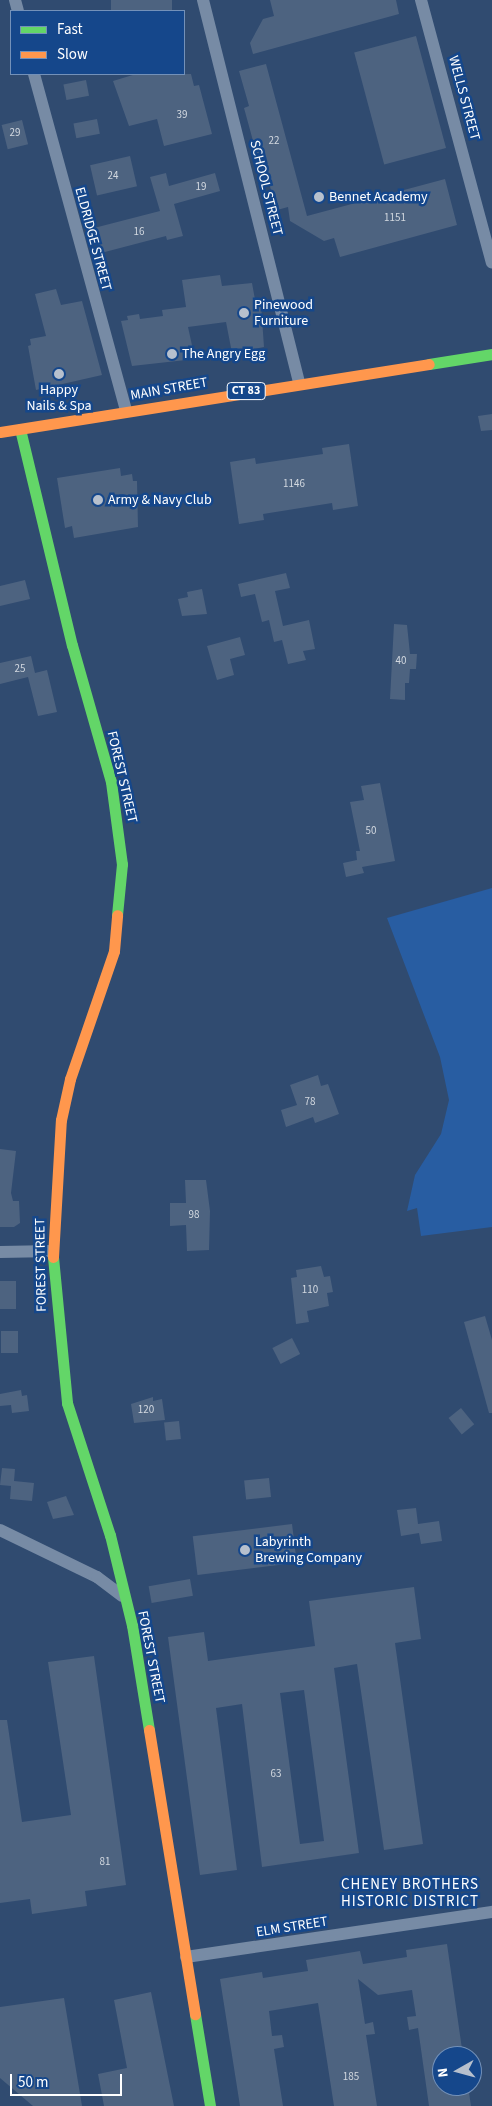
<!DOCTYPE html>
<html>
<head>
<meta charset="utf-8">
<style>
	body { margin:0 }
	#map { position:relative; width:492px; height:2106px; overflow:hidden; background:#304b70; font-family:"Source Sans 3",sans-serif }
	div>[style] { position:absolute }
	.green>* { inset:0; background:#285da2 }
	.building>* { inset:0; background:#4d6380; transform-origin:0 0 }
	.street>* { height:12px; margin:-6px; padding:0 6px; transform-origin:6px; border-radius:6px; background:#778ba5 }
	.fast>* { height:11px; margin:-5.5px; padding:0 5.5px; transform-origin:5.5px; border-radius:5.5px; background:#63d668 }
	.slow>* { height:11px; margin:-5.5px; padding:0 5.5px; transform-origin:5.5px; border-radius:5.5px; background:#ff974d }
	.dots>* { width:14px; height:14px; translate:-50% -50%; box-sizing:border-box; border:2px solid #15478b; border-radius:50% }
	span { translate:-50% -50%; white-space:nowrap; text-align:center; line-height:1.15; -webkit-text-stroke:5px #15478b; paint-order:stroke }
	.number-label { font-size:11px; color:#d2d8df }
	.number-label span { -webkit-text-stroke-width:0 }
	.shield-label span { padding:1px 4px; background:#15478b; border:1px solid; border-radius:4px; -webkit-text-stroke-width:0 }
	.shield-label { font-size:12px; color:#fff; font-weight:700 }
	.street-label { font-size:14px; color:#fff }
	.poi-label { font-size:14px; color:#fff }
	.left { translate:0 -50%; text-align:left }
	.neighbourhood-label { font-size:15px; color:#fff; letter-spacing:1px }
	.legend { position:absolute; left:10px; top:10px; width:175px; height:65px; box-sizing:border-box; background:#15478b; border:1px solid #7391b9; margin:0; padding:6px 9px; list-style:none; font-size:15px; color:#fff }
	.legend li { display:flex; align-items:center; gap:10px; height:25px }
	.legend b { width:25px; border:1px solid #7391b9 }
	.north { position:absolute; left:432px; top:2046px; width:50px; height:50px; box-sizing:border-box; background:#15478b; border:1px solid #7391b9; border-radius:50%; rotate:263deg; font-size:14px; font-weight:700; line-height:20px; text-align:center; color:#fff }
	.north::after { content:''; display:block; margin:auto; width:18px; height:22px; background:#b7c0cd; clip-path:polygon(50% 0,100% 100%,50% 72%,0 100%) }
	.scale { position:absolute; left:10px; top:2074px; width:112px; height:22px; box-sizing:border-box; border:2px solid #fff; border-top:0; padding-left:6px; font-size:15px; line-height:18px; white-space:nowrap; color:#fff; -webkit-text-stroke:4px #15478b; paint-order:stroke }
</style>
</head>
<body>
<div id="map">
	<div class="green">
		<i style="clip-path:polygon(492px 888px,492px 1227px,421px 1236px,417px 1208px,407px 1211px,415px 1175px,441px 1134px,449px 1100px,440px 1057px,387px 918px)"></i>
	</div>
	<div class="building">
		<i style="left:111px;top:0;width:61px;height:11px"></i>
		<i style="clip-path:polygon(270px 0,396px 0,399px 14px,253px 54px,250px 43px,263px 19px,274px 16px)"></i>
		<i style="left:416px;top:36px;width:116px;height:64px;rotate:75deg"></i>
		<i style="clip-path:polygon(266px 64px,307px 216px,445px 179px,457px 225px,340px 257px,334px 238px,324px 241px,290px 221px,288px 207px,277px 210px,268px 180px,264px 181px,244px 108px,249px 106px,239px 71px)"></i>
		<i style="clip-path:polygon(136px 74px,191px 74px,194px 86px,199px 85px,212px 134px,164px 146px,157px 119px,129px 126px,113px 81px)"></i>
		<i style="left:86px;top:80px;width:16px;height:23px;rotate:79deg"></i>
		<i style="left:97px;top:119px;width:15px;height:24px;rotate:79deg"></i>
		<i style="left:22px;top:120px;width:25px;height:21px;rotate:76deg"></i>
		<i style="left:130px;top:156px;width:31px;height:41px;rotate:77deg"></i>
		<i style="clip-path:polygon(166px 173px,169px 186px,215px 173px,220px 191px,174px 204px,183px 236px,167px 240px,166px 236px,101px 253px,94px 228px,160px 211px,150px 177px)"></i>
		<i style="clip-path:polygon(220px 275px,222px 286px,252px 283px,256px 305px,261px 304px,264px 347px,232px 353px,226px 322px,188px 327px,195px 359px,132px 366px,121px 321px,128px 320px,127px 316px,139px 314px,140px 319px,163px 316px,162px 310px,186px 307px,182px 280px)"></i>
		<i style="clip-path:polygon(56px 289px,61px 305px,82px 301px,102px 375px,36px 390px,28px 346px,31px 345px,30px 339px,46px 336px,35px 294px)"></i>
		<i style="clip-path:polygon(492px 414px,492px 430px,481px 431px,478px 416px)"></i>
		<i style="clip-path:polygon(349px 444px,358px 506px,333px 510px,332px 503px,263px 514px,264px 520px,239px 524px,230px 462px,255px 458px,256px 464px,323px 454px,322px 448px)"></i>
		<i style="clip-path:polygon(120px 468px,121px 476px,132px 474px,133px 481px,137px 481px,138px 527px,74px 538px,72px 526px,65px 528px,57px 478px)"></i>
		<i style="clip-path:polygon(286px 573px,290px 588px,275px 591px,283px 626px,309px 620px,315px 649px,303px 651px,306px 660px,288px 664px,282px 640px,274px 642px,269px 620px,262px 622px,255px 594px,241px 597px,238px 584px)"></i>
		<i style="clip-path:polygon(25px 580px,30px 599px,0 606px,0 586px)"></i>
		<i style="clip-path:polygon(202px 589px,207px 614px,182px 616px,178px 599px,188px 597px,187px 592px)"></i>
		<i style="clip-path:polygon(394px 624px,407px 625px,410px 654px,417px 654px,416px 669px,410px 669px,409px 683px,405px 683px,405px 700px,390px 699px)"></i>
		<i style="clip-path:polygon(240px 637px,245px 655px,230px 659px,234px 675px,217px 680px,207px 646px)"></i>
		<i style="clip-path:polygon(31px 656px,35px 673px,47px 670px,57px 712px,38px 716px,28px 677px,0 684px,0 663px)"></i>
		<i style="clip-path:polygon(380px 783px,395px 861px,362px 867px,364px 873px,346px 877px,343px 863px,357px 860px,356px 851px,360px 851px,350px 802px,364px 800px,361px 786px)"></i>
		<i style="clip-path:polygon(318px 1075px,321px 1086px,328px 1084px,339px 1114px,315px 1123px,313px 1117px,286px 1127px,281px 1110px,297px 1105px,290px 1085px)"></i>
		<i style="clip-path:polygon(0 1149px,16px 1151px,11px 1193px,13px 1201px,19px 1201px,20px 1223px,14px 1227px,0 1227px)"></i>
		<i style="clip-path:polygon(185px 1180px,206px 1180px,210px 1211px,209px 1250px,187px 1251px,186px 1225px,170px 1226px,170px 1203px,186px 1203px)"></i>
		<i style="clip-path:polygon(321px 1266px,324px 1277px,330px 1276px,333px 1292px,327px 1293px,329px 1306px,307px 1311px,309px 1322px,296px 1324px,291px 1278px,297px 1277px,296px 1270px)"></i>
		<i style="left:0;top:1281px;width:16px;height:28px"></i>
		<i style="clip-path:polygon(485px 1316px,492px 1340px,492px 1413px,489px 1413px,464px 1322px)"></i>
		<i style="left:1px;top:1331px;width:17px;height:22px"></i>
		<i style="left:292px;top:1338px;width:18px;height:22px;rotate:63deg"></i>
		<i style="clip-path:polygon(21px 1390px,22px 1396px,27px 1395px,29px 1411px,12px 1413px,11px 1405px,0 1406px,0 1394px)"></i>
		<i style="clip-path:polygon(153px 1397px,153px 1401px,162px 1399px,165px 1420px,134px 1423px,131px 1404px)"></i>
		<i style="left:461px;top:1408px;width:21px;height:16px;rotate:51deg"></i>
		<i style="left:179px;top:1421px;width:18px;height:15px;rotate:84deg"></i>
		<i style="clip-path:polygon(2px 1468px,15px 1469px,14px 1481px,34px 1483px,32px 1501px,10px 1499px,11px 1486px,0 1485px)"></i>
		<i style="left:269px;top:1478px;width:19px;height:25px;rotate:84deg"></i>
		<i style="clip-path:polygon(66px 1496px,74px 1515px,53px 1519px,47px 1502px)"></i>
		<i style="clip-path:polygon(416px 1508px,418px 1524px,439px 1521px,442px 1541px,421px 1544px,419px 1533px,401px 1536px,397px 1510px)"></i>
		<i style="left:292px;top:1524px;width:39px;height:100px;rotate:83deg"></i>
		<i style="left:190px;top:1579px;width:17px;height:42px;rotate:80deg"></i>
		<i style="clip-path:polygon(evenodd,414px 1587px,421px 1639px,395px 1643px,423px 1844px,384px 1850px,357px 1664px,334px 1668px,359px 1853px,262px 1867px,242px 1704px,216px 1708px,237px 1870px,200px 1875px,168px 1637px,204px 1632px,208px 1661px,315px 1646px,309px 1601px,414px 1587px,304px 1690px,324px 1841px,300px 1844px,280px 1693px,304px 1690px)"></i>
		<i style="clip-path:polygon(94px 1656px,126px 1885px,85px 1891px,87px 1906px,32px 1914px,30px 1899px,0 1903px,0 1720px,7px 1720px,22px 1822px,71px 1815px,48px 1662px)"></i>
		<i style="clip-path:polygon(447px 1944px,463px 2056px,442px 2056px,442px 2086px,468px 2086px,471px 2106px,429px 2106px,418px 2028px,409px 2030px,407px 2017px,416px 2016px,412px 1990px,378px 1995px,358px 1979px,365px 2024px,373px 2022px,375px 2034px,366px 2035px,377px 2106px,334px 2106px,318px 2003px,269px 2011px,272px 2036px,282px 2035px,284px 2047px,274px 2049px,283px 2106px,240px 2106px,220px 1979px,262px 1972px,263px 1978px,308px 1971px,306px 1960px,360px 1951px,363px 1964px,407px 1957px,406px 1950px)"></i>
		<i style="clip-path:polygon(151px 1992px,174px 2106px,104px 2106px,98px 2074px,127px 2068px,114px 2000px)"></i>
		<i style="clip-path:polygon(64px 1998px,82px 2106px,33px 2106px,0 2078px,0 2007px)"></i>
	</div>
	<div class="street">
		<i style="left:15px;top:0;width:11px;rotate:75deg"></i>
		<i style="left:203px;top:0;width:395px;rotate:75.9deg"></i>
		<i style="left:421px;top:0;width:272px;rotate:74.9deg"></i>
		<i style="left:34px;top:74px;width:349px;rotate:74.7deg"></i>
		<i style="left:0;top:1252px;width:53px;rotate:-1.1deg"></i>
		<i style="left:0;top:1530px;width:108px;rotate:25.9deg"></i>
		<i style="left:97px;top:1577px;width:31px;rotate:37deg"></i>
		<i style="left:186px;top:1957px;width:309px;rotate:-8.4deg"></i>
	</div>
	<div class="fast">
		<i style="left:429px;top:364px;width:64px;rotate:-9deg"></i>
		<i style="left:20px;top:429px;width:222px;rotate:76.5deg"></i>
		<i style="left:72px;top:645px;width:142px;rotate:74.1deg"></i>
		<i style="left:111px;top:782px;width:83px;rotate:82.4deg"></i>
		<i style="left:122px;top:864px;width:51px;rotate:95.6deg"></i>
		<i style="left:53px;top:1257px;width:147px;rotate:84.5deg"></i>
		<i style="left:67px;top:1403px;width:139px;rotate:72deg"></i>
		<i style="left:110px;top:1535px;width:93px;rotate:76.3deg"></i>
		<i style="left:132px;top:1625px;width:106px;rotate:80.8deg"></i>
		<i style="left:195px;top:2014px;width:93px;rotate:80.7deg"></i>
	</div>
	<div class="slow">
		<i style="left:0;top:432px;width:434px;rotate:-9deg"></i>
		<i style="left:53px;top:1257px;width:137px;rotate:-86.7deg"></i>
		<i style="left:61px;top:1120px;width:42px;rotate:-77.6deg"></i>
		<i style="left:70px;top:1079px;width:135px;rotate:-71deg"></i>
		<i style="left:114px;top:951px;width:36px;rotate:-85deg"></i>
		<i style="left:149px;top:1730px;width:288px;rotate:80.8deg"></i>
	</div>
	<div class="dots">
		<i style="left:319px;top:197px;background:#b7c0cd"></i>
		<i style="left:244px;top:313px;background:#b7c0cd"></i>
		<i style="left:172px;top:354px;background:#b7c0cd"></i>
		<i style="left:59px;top:374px;background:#b7c0cd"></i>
		<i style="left:98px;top:500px;background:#b7c0cd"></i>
		<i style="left:245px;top:1550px;background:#b7c0cd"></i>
	</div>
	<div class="number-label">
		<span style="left:182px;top:115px">39</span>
		<span style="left:15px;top:133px">29</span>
		<span style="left:274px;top:141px">22</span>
		<span style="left:113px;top:176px">24</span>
		<span style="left:201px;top:187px">19</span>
		<span style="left:395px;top:218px">1151</span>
		<span style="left:139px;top:232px">16</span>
		<span style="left:294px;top:484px">1146</span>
		<span style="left:401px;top:661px">40</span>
		<span style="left:20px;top:669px">25</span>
		<span style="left:371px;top:831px">50</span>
		<span style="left:310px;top:1102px">78</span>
		<span style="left:194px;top:1215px">98</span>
		<span style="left:310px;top:1290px">110</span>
		<span style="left:146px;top:1410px">120</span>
		<span style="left:276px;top:1774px">63</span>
		<span style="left:105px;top:1862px">81</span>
		<span style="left:351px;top:2077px">185</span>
	</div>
	<div class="shield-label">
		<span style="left:246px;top:391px">CT 83</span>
	</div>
	<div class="street-label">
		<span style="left:464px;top:98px;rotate:75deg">WELLS STREET</span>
		<span style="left:266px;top:188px;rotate:76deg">SCHOOL STREET</span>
		<span style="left:93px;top:239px;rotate:75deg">ELDRIDGE STREET</span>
		<span style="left:169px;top:389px;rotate:-10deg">MAIN STREET</span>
		<span style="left:122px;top:777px;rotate:77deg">FOREST STREET</span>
		<span style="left:41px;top:1265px;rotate:-91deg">FOREST STREET</span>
		<span style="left:151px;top:1657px;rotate:79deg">FOREST STREET</span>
		<span style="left:292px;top:1927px;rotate:-9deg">ELM STREET</span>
	</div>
	<div class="poi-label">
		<span class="left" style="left:329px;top:197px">Bennet Academy</span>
		<span class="left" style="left:254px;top:313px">Pinewood<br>Furniture</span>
		<span class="left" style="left:182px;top:354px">The Angry Egg</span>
		<span style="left:59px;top:398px">Happy<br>Nails &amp; Spa</span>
		<span class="left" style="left:108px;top:500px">Army &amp; Navy Club</span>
		<span class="left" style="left:255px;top:1550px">Labyrinth<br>Brewing Company</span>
	</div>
	<div class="neighbourhood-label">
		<span style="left:410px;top:1893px">CHENEY BROTHERS<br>HISTORIC DISTRICT</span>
	</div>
	<ul class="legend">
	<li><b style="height:6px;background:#63d668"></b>Fast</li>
	<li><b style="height:6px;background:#ff974d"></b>Slow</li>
	</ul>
	<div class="north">N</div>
	<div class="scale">50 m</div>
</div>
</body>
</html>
